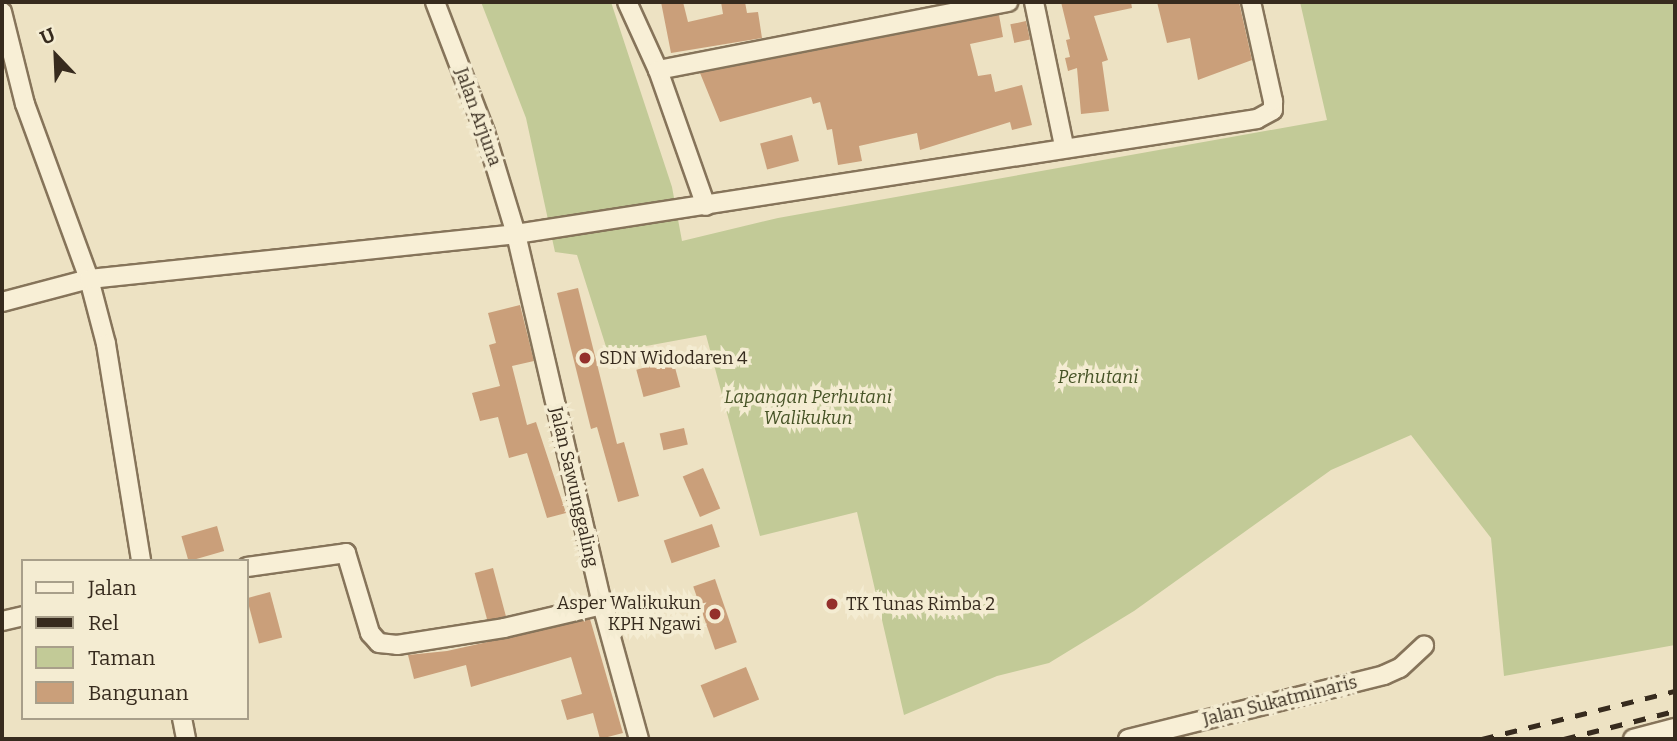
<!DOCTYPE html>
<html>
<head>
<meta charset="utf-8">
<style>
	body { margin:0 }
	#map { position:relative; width:1677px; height:741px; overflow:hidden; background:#ede2c3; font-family:Bitter,serif }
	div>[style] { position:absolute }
	.green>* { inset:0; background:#c2ca97 }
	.building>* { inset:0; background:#ca9f7a; transform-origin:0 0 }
	.roads { filter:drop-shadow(2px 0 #86745a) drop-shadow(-2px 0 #86745a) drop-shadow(0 2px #86745a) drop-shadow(0 -2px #86745a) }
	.minor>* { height:18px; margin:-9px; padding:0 9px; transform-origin:9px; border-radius:9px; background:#f8efd6 }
	.rail>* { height:5px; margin-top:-2.5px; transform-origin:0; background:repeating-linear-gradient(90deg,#372b1e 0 12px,transparent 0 24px) }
	.dots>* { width:19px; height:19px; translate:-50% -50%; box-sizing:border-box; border:4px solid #f4ecd2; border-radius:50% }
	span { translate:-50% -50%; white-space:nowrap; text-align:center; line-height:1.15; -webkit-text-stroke:7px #f4ecd2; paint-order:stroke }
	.street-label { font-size:18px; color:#372b1e }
	.poi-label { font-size:18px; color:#372b1e }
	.left { translate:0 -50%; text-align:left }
	.right { translate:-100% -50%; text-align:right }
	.park-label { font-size:18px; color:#455225; font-style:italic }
	.frame { position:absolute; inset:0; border:4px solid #372b1e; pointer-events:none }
	.legend { position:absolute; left:21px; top:559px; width:228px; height:161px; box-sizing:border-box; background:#f4ecd2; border:2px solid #a89f8a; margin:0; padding:9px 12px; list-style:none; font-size:21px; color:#372b1e }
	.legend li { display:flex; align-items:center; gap:14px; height:35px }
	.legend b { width:35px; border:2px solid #a89f8a }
	.north { position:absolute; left:21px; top:21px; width:70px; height:70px; -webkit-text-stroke:5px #f4ecd2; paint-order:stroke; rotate:337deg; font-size:19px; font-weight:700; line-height:28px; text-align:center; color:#372b1e }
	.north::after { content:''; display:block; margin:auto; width:24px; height:32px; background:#372b1e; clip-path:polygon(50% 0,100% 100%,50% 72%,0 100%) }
</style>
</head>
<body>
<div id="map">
	<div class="green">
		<i style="clip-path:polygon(481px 2px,611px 2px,672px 187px,682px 241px,778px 218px,1327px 120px,1300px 2px,1675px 2px,1675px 645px,1504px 676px,1491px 538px,1411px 435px,1331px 470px,1134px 611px,1049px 663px,997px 676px,904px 715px,857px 512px,760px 536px,706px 335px,608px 353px,577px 255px,555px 252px,526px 118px)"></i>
	</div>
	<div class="building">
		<i style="clip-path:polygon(661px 2px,683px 2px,688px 22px,723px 14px,721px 2px,745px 2px,747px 13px,758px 12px,762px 38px,671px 53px)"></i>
		<i style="clip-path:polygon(1061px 2px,1131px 2px,1132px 8px,1094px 16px,1108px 60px,1102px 62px,1109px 111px,1081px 114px,1077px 68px,1068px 71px,1065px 58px,1070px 57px,1066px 40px,1070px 39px)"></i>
		<i style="clip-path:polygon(1157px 2px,1239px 2px,1252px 60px,1198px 80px,1190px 38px,1167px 43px)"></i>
		<i style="clip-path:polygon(999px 15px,1003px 37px,970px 44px,978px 76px,991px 74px,995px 92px,1022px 85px,1032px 125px,1012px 130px,1010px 122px,920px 150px,917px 133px,859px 146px,862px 161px,838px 165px,832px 129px,827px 130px,820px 102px,813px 104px,811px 97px,720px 122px,700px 73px)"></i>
		<i style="left:1026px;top:21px;width:19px;height:16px;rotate:78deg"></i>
		<i style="left:792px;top:135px;width:27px;height:33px;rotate:75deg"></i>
		<i style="clip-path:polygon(578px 288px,617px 444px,624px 442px,639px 496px,618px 502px,597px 427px,591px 429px,557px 293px)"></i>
		<i style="clip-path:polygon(520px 305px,534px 361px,512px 366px,527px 425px,536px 422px,566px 513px,547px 518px,527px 453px,509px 458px,498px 417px,480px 421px,472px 393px,500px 386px,489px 345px,496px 343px,488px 313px)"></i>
		<i style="left:673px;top:360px;width:28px;height:38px;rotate:75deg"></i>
		<i style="left:684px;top:428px;width:17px;height:25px;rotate:77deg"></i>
		<i style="left:703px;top:468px;width:44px;height:22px;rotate:67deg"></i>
		<i style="left:712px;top:524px;width:24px;height:51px;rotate:71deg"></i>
		<i style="left:217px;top:526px;width:26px;height:37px;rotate:74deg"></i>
		<i style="left:493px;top:568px;width:50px;height:19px;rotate:75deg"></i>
		<i style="left:715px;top:579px;width:67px;height:23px;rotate:71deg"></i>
		<i style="left:270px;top:592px;width:47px;height:24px;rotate:75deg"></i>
		<i style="clip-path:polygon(590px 619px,623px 733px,600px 739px,593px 713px,567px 720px,561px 700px,582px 694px,571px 657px,471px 687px,466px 665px,414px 679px,408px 655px,447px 651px)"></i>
		<i style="left:746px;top:667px;width:35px;height:49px;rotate:68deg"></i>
	</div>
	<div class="roads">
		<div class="minor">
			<i style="left:435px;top:2px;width:139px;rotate:69deg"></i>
			<i style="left:485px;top:132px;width:107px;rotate:73.1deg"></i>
			<i style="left:516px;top:234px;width:381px;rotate:76.9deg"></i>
			<i style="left:602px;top:605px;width:139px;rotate:74.6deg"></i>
			<i style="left:627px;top:2px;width:75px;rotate:65.5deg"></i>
			<i style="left:658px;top:70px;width:144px;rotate:70.6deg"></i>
			<i style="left:1034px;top:2px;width:147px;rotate:78.2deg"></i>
			<i style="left:2px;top:12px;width:95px;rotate:76deg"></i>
			<i style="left:25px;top:104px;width:186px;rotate:69.9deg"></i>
			<i style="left:89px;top:279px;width:67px;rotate:75.3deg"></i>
			<i style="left:106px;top:344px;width:220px;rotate:80.8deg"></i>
			<i style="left:658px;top:70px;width:357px;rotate:-11deg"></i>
			<i style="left:2px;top:302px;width:90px;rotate:-14.8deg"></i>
			<i style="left:89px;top:279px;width:429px;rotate:-6deg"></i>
			<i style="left:516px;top:234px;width:750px;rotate:-8.82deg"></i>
			<i style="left:1257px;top:119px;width:18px;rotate:-29deg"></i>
			<i style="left:1273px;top:110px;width:9px;rotate:-90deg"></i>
			<i style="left:1273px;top:101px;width:101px;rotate:-102.5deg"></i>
			<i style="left:247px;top:567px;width:100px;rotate:-8deg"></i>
			<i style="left:346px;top:553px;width:84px;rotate:73.3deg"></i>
			<i style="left:370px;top:633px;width:13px;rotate:48deg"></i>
			<i style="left:379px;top:643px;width:18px;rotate:6deg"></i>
			<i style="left:397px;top:645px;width:108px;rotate:-9deg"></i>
			<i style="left:504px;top:628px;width:101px;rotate:-13.2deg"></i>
			<i style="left:2px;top:621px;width:22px;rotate:-13deg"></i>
			<i style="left:182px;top:718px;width:21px;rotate:79deg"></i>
			<i style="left:1128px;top:739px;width:264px;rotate:-14deg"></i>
			<i style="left:1384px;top:675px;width:17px;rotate:-24deg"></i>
			<i style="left:1400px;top:668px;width:33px;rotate:-43deg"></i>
			<i style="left:1633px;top:739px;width:43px;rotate:-14.7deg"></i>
		</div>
	</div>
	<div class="rail">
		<i style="left:1482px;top:739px;width:199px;rotate:-14deg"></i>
		<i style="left:1564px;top:739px;width:114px;rotate:-14.2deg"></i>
	</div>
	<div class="dots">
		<i style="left:585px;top:358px;background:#94302c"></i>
		<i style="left:832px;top:604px;background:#94302c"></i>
		<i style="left:715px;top:614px;background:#94302c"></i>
	</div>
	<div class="street-label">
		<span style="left:478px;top:117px;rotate:70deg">Jalan Arjuna</span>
		<span style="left:574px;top:487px;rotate:77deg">Jalan Sawunggaling</span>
		<span style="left:1280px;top:701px;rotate:-14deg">Jalan Sukatminaris</span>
	</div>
	<div class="poi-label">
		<span class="left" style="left:599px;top:358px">SDN Widodaren 4</span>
		<span class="right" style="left:701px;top:614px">Asper Walikukun<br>KPH Ngawi</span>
		<span class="left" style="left:846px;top:604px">TK Tunas Rimba 2</span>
	</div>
	<div class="park-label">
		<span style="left:1098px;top:377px">Perhutani</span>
		<span style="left:808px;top:408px">Lapangan Perhutani<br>Walikukun</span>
	</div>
	<div class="frame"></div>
	<ul class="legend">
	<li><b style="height:9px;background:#f8efd6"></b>Jalan</li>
	<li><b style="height:9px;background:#372b1e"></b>Rel</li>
	<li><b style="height:19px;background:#c2ca97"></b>Taman</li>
	<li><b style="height:19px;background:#ca9f7a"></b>Bangunan</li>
	</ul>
	<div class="north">U</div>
</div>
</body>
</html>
